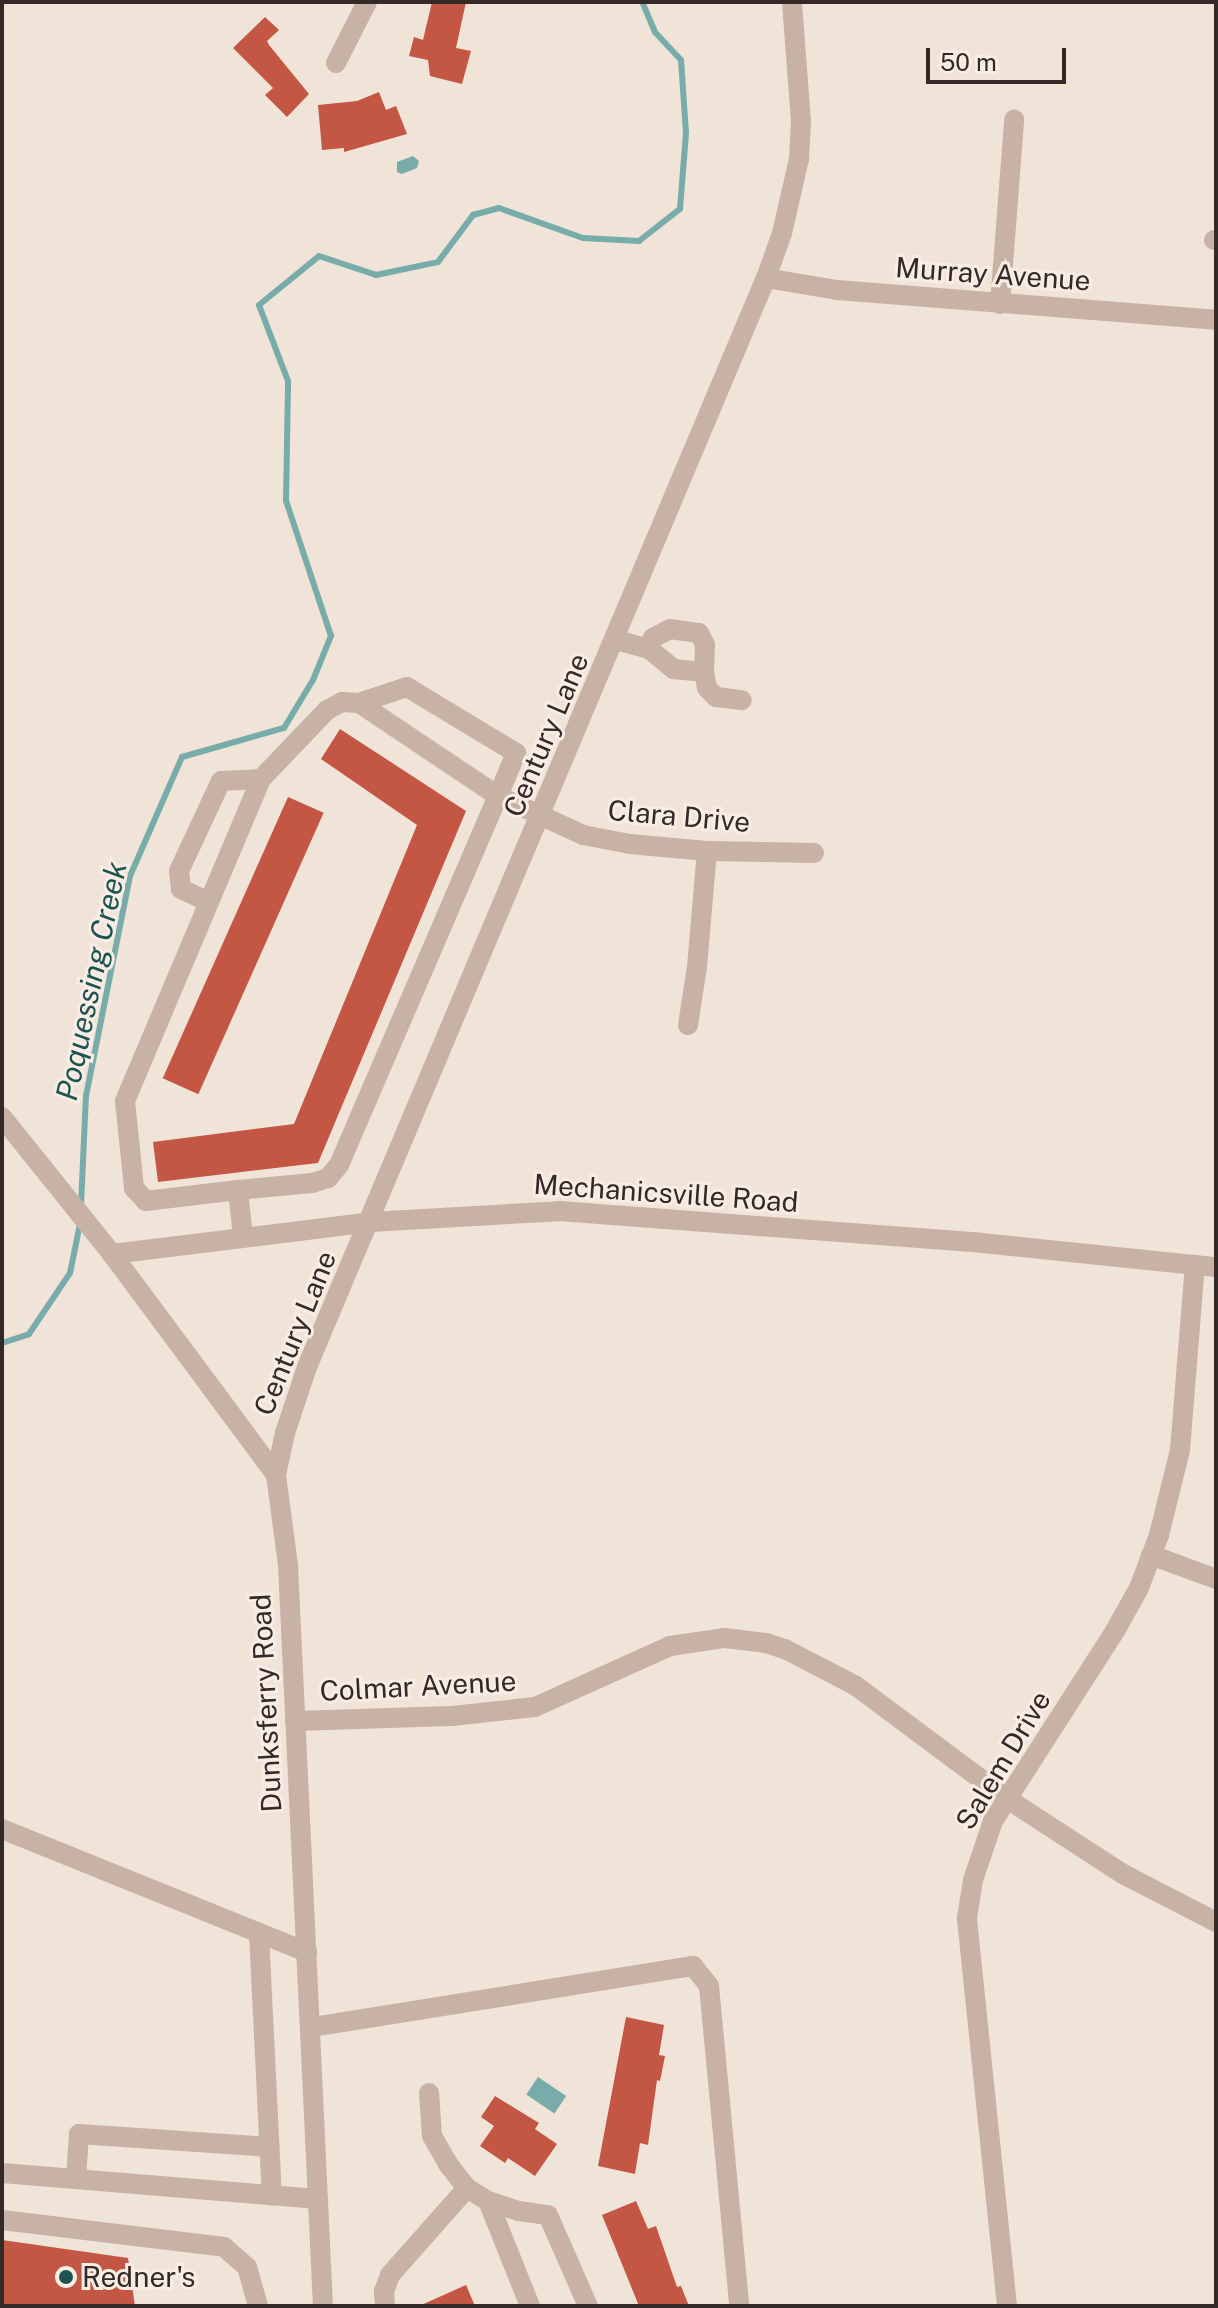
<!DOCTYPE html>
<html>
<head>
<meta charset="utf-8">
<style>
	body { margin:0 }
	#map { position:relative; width:1218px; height:2308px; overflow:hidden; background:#f0e3d8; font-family:"Public Sans",sans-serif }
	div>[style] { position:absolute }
	.water>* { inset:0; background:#78acaa; transform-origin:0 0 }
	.stream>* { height:6px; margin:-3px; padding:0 3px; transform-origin:3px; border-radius:3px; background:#78acaa }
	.building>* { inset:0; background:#c35744; transform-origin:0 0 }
	.minor>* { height:20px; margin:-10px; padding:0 10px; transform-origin:10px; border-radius:10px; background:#c8b2a5 }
	.dots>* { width:22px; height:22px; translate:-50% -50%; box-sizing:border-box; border:4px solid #f8ede4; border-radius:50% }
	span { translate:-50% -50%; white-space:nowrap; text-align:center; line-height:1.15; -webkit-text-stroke:6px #f8ede4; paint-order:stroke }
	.street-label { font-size:28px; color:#342926 }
	.poi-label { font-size:28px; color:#342926 }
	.left { translate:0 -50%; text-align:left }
	.water-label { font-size:30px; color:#1d5452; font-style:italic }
	.frame { position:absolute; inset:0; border:4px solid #342926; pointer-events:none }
	.scale { position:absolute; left:926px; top:48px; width:140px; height:36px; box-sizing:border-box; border:4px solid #342926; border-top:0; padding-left:10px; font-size:24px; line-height:28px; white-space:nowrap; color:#342926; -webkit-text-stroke:6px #f8ede4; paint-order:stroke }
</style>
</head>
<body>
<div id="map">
	<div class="water">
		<i style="clip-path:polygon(413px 156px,419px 161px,417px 168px,402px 174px,397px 172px,397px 162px)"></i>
		<i style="left:538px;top:2077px;width:34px;height:21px;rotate:34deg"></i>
	</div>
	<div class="stream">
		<i style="left:81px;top:1205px;width:109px;rotate:-87.4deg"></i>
		<i style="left:86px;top:1096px;width:224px;rotate:-78.7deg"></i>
		<i style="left:130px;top:876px;width:130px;rotate:-66.4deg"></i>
		<i style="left:182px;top:757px;width:106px;rotate:-15.9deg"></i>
		<i style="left:284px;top:728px;width:56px;rotate:-58.9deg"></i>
		<i style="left:313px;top:680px;width:48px;rotate:-67.8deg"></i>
		<i style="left:331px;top:636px;width:142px;rotate:-108.4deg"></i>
		<i style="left:286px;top:501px;width:120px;rotate:-89deg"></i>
		<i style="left:288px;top:381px;width:81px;rotate:-110.9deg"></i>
		<i style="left:259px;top:305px;width:77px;rotate:-39.2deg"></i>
		<i style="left:319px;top:256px;width:60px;rotate:18.4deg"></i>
		<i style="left:376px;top:275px;width:63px;rotate:-11.8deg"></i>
		<i style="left:438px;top:262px;width:59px;rotate:-53.3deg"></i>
		<i style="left:473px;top:215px;width:27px;rotate:-15deg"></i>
		<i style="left:499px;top:208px;width:89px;rotate:19.7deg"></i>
		<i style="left:583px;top:238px;width:56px;rotate:3.1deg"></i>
		<i style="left:639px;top:241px;width:52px;rotate:-38deg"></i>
		<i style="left:680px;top:209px;width:76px;rotate:-85.5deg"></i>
		<i style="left:686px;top:133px;width:73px;rotate:-93.9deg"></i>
		<i style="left:681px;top:60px;width:38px;rotate:-133deg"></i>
		<i style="left:655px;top:32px;width:33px;rotate:-113deg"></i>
		<i style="left:2px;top:1343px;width:28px;rotate:-18deg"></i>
		<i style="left:29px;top:1334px;width:73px;rotate:-56.1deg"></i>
		<i style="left:70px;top:1273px;width:50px;rotate:-78.5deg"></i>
	</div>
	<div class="building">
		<i style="clip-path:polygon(432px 2px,466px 2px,456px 48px,471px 51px,462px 84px,430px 76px,428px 60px,409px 56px,414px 37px,423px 40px)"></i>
		<i style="clip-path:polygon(265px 17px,279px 30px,267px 41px,269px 45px,309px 94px,287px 117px,265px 95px,273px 88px,233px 48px)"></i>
		<i style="clip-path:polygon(379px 92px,386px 110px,396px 106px,407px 134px,344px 152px,344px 148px,322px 150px,318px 105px,357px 101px)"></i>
		<i style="clip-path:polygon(340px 729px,466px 811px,318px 1163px,158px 1182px,153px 1142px,294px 1124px,417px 825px,321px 759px)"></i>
		<i style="left:288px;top:797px;width:39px;height:308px;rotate:24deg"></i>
		<i style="clip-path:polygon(626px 2017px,664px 2025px,659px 2055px,665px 2056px,660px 2081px,657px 2080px,648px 2145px,640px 2143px,635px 2174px,598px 2166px)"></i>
		<i style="clip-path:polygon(495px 2096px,539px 2123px,535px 2129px,557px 2144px,535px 2176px,508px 2158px,505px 2163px,480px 2146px,494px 2126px,481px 2117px)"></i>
		<i style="clip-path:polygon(636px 2201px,648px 2229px,656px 2226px,677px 2287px,681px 2286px,689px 2306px,639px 2306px,602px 2215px)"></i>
		<i style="clip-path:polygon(2px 2240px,128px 2258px,135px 2306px,2px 2306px)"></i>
		<i style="clip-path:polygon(466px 2285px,475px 2306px,419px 2306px)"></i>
	</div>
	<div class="minor">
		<i style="left:336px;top:63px;width:68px;rotate:-63.1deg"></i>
		<i style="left:1214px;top:240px;width:2px"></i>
		<i style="left:766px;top:278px;width:72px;rotate:9.6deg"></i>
		<i style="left:837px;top:290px;width:380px;rotate:4.5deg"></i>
		<i style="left:1000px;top:304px;width:185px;rotate:-85.6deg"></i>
		<i style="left:616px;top:640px;width:34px;rotate:15deg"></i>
		<i style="left:649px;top:649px;width:32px;rotate:39deg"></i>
		<i style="left:674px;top:669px;width:30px;rotate:6deg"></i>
		<i style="left:704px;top:672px;width:16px;rotate:79deg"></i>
		<i style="left:707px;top:688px;width:13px;rotate:45deg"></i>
		<i style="left:716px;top:697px;width:26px;rotate:7deg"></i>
		<i style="left:649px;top:649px;width:12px;rotate:-70deg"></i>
		<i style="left:653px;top:638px;width:19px;rotate:-28deg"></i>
		<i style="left:670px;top:629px;width:29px;rotate:8deg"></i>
		<i style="left:699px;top:633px;width:13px;rotate:63deg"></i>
		<i style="left:705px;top:645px;width:27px;rotate:92deg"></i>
		<i style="left:209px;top:902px;width:31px;rotate:-155deg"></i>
		<i style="left:181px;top:889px;width:18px;rotate:-96deg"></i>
		<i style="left:179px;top:871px;width:99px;rotate:-65deg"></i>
		<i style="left:221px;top:781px;width:40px;rotate:-2.9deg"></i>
		<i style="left:688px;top:1025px;width:59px;rotate:-81.2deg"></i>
		<i style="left:697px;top:967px;width:116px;rotate:-85.1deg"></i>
		<i style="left:2px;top:1117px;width:176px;rotate:51.2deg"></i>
		<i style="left:112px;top:1254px;width:275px;rotate:53.4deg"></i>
		<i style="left:276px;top:1475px;width:91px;rotate:82.4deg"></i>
		<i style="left:288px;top:1565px;width:742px;rotate:87.3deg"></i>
		<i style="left:238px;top:1190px;width:93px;rotate:173.2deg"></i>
		<i style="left:146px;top:1201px;width:18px;rotate:-133deg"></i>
		<i style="left:134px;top:1188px;width:87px;rotate:-95.9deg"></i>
		<i style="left:125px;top:1101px;width:350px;rotate:-67.1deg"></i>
		<i style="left:261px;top:779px;width:95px;rotate:-46.3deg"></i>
		<i style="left:327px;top:710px;width:17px;rotate:-28deg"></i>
		<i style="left:342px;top:702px;width:17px;rotate:3deg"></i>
		<i style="left:359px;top:703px;width:167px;rotate:33.8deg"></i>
		<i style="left:498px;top:796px;width:47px;rotate:-67.3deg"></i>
		<i style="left:516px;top:753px;width:127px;rotate:-148.8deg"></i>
		<i style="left:407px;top:687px;width:51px;rotate:161.6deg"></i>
		<i style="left:243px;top:1237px;width:47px;rotate:-96.1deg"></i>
		<i style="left:238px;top:1190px;width:74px;rotate:-5.4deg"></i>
		<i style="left:312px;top:1183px;width:17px;rotate:-17deg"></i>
		<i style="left:328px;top:1178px;width:17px;rotate:-50deg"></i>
		<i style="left:339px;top:1165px;width:402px;rotate:-66.7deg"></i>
		<i style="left:498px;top:796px;width:94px;rotate:24.6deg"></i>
		<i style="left:583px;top:835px;width:48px;rotate:10.8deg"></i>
		<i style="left:630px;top:844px;width:77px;rotate:5.2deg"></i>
		<i style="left:707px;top:851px;width:107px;rotate:1.1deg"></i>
		<i style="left:112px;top:1254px;width:261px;rotate:-7deg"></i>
		<i style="left:371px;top:1222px;width:188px;rotate:-3.3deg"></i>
		<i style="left:559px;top:1211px;width:424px;rotate:4.3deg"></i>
		<i style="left:982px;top:1243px;width:235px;rotate:5.9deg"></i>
		<i style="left:276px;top:1475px;width:43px;rotate:-77.9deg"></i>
		<i style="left:285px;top:1433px;width:70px;rotate:-71.6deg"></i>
		<i style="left:307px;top:1367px;width:1182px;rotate:-67.15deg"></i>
		<i style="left:766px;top:278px;width:48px;rotate:-70.4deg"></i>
		<i style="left:782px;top:233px;width:76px;rotate:-77.1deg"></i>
		<i style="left:799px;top:159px;width:37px;rotate:-87deg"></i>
		<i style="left:801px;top:122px;width:120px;rotate:-94.3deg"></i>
		<i style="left:1151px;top:1555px;width:69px;rotate:20.3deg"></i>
		<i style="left:295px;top:1721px;width:157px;rotate:-1.8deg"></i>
		<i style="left:452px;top:1716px;width:83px;rotate:-6.2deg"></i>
		<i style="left:535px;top:1707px;width:148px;rotate:-24.3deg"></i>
		<i style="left:670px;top:1646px;width:56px;rotate:-8.3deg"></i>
		<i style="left:725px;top:1638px;width:41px;rotate:7deg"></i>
		<i style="left:766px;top:1643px;width:20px;rotate:18deg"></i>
		<i style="left:785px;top:1649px;width:80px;rotate:27.5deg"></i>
		<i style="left:856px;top:1686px;width:187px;rotate:36.7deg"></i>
		<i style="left:1006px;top:1798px;width:140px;rotate:33deg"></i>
		<i style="left:1123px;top:1874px;width:105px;rotate:27.3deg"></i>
		<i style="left:2px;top:1829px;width:329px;rotate:22deg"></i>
		<i style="left:259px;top:1933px;width:263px;rotate:87.2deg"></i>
		<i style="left:312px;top:2027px;width:386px;rotate:-9.1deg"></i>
		<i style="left:693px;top:1966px;width:26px;rotate:51deg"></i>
		<i style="left:709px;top:1986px;width:321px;rotate:84.6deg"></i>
		<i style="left:429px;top:2093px;width:43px;rotate:86deg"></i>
		<i style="left:432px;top:2136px;width:32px;rotate:60deg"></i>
		<i style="left:448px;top:2164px;width:31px;rotate:52deg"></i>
		<i style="left:467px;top:2188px;width:25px;rotate:32deg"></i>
		<i style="left:488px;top:2201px;width:33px;rotate:18deg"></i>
		<i style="left:519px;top:2211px;width:29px;rotate:8deg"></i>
		<i style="left:548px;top:2215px;width:99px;rotate:66.3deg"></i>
		<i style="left:2px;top:2173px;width:317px;rotate:4.7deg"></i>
		<i style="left:76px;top:2179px;width:45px;rotate:-86.2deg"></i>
		<i style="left:79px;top:2134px;width:191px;rotate:3.9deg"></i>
		<i style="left:488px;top:2201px;width:113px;rotate:68.2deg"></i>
		<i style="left:2px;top:2220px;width:224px;rotate:6.9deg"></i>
		<i style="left:224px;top:2247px;width:30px;rotate:41deg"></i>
		<i style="left:247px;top:2267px;width:41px;rotate:74.2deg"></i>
		<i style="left:385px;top:2306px;width:15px;rotate:-94deg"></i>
		<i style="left:384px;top:2291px;width:17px;rotate:-69deg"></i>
		<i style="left:390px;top:2275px;width:116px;rotate:-48.5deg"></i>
		<i style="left:1007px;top:2306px;width:390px;rotate:-95.9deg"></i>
		<i style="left:967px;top:1918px;width:38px;rotate:-81deg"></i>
		<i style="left:973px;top:1880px;width:62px;rotate:-71.3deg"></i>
		<i style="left:993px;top:1821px;width:226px;rotate:-57.3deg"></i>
		<i style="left:1115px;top:1631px;width:49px;rotate:-60.8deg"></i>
		<i style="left:1139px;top:1588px;width:57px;rotate:-69.3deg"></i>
		<i style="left:1159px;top:1535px;width:88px;rotate:-76.1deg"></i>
		<i style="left:1180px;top:1450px;width:186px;rotate:-85.4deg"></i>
	</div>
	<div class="dots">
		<i style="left:66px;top:2277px;background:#1d5452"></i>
	</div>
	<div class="street-label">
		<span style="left:993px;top:274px;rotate:4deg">Murray Avenue</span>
		<span style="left:546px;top:735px;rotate:-67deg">Century Lane</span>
		<span style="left:679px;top:816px;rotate:5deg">Clara Drive</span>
		<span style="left:666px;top:1193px;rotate:4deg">Mechanicsville Road</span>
		<span style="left:295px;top:1333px;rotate:-68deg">Century Lane</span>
		<span style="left:418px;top:1686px;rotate:-3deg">Colmar Avenue</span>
		<span style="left:266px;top:1703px;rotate:-93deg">Dunksferry Road</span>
		<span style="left:1003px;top:1760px;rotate:-59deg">Salem Drive</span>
	</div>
	<div class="poi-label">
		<span class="left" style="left:82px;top:2277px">Redner's</span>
	</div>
	<div class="water-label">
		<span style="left:91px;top:981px;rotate:-78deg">Poquessing Creek</span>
	</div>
	<div class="frame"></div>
	<div class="scale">50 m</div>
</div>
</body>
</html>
